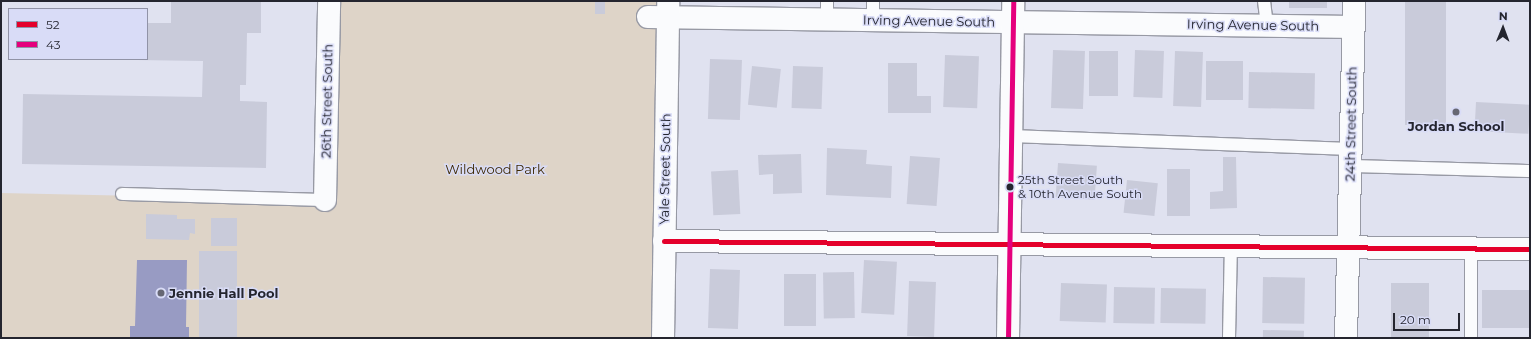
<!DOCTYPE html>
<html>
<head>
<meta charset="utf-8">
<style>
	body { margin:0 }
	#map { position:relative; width:1531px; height:339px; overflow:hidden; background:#e0e2f0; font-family:Montserrat,sans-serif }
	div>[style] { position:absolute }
	.green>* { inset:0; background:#ded4c8 }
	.water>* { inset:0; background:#989bc3 }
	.building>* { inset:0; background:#c9cbda; transform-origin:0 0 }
	.roads { filter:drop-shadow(1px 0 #9799a4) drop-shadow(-1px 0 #9799a4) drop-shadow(0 1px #9799a4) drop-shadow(0 -1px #9799a4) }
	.service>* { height:12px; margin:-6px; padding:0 6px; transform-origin:6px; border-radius:6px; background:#fafbfd }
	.minor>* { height:22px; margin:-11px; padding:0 11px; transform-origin:11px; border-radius:11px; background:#fafbfd }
	.bus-1>* { height:5px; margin:-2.5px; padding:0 2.5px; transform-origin:2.5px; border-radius:2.5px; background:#e4002b }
	.bus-2>* { height:5px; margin:-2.5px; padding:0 2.5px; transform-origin:2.5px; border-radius:2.5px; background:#e5007d }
	.dots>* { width:11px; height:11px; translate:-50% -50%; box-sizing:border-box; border:2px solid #d9dcf7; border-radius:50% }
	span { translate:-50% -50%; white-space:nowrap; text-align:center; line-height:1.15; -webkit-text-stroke:3px #d9dcf7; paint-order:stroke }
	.bus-label { font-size:12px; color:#24252f }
	.left { translate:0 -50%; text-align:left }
	.street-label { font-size:13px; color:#24252f }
	.poi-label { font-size:13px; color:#24252f; font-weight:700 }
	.park-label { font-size:13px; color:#3d2800 }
	.frame { position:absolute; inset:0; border:2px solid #24252f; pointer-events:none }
	.legend { position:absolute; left:8px; top:8px; width:140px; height:52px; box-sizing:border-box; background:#d9dcf7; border:1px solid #9193a7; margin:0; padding:5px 7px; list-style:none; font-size:12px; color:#24252f }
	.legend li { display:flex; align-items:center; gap:8px; height:20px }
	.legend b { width:20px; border:1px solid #9193a7 }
	.north { position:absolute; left:1483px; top:8px; width:40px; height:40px; -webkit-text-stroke:3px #d9dcf7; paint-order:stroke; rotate:1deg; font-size:11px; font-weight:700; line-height:16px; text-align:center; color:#24252f }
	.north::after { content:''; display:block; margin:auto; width:14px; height:18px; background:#24252f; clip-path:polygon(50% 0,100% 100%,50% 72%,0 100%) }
	.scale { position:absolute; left:1393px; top:313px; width:67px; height:18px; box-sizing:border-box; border:2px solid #24252f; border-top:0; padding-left:5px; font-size:12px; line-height:14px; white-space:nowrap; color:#24252f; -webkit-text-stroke:3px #d9dcf7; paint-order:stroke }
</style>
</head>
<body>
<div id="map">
	<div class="green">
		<i style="clip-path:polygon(329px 1px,668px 1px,663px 338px,1px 338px,1px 193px,325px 200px)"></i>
	</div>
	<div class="water">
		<i style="clip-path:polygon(137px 260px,187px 260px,186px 327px,189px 327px,189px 338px,130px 338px,130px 326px,135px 326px)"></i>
	</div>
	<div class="building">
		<i style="clip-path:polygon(171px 1px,261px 1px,261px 33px,247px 33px,246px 85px,240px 85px,240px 101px,267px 102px,266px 168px,22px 164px,23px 94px,202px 97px,203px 61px,137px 60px,147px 59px,147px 23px,171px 23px)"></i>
		<i style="left:595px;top:1px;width:10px;height:13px"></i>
		<i style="left:1289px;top:1px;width:38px;height:7px"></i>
		<i style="left:1405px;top:1px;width:41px;height:124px"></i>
		<i style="left:1053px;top:50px;width:32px;height:58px;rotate:2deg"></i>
		<i style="left:1135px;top:50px;width:29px;height:47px;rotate:2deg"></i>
		<i style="left:1089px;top:51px;width:29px;height:45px"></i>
		<i style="left:1175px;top:51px;width:28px;height:55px;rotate:2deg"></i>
		<i style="left:945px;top:55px;width:34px;height:52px;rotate:2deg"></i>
		<i style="left:710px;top:59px;width:32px;height:60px;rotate:2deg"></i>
		<i style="left:1206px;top:61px;width:37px;height:39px"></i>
		<i style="clip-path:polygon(888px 63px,917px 63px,917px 96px,931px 96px,931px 113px,888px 113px)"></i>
		<i style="left:752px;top:66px;width:29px;height:39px;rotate:6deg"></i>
		<i style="left:793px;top:66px;width:30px;height:42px;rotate:2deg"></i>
		<i style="left:1249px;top:72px;width:66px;height:36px;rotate:1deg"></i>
		<i style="left:1476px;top:102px;width:54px;height:29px;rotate:3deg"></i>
		<i style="clip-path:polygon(827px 148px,867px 150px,866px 164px,892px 166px,891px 198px,826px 195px)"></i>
		<i style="clip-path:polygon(801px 154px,802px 193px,773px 194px,773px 174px,759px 175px,758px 155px)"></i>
		<i style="left:910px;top:156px;width:30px;height:48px;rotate:4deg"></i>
		<i style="clip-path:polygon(1223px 157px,1236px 157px,1237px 208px,1210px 209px,1210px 192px,1223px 191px)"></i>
		<i style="left:1058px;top:163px;width:39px;height:34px;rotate:4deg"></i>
		<i style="left:1167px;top:169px;width:23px;height:47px"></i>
		<i style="left:738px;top:170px;width:44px;height:27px;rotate:87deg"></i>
		<i style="left:1127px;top:180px;width:31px;height:33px;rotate:6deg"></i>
		<i style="clip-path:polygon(146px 214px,177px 215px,177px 219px,195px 219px,195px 234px,190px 233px,189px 240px,146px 239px)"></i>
		<i style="left:211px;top:218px;width:26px;height:28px"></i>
		<i style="left:199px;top:251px;width:38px;height:87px"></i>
		<i style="left:864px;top:260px;width:33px;height:53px;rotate:3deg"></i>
		<i style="left:710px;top:269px;width:30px;height:59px;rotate:2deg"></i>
		<i style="left:854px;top:272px;width:46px;height:31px;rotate:89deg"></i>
		<i style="left:784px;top:274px;width:32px;height:52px"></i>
		<i style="left:1263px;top:277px;width:42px;height:46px;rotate:1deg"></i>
		<i style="left:909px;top:281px;width:27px;height:55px;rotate:2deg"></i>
		<i style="left:1061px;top:283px;width:46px;height:38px;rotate:2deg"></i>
		<i style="left:1391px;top:283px;width:38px;height:55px"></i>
		<i style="left:1114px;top:287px;width:41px;height:36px;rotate:1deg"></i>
		<i style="left:1161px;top:288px;width:45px;height:35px;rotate:1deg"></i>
		<i style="left:1482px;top:290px;width:48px;height:38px"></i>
		<i style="left:1263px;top:330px;width:41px;height:8px;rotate:1deg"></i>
	</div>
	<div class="roads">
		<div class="service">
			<i style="left:1264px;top:1px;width:24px;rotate:83deg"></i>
			<i style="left:827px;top:20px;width:19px;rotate:-90deg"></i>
			<i style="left:873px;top:20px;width:19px;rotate:-90deg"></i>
			<i style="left:1011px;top:136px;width:340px;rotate:2.2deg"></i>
			<i style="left:1350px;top:166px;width:180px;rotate:1.6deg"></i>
			<i style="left:122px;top:194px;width:203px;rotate:1.7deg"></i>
			<i style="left:1229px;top:338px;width:92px;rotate:-88.8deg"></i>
			<i style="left:1471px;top:338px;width:90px;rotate:-90deg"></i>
		</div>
		<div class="minor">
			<i style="left:648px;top:17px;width:706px;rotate:0.81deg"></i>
			<i style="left:325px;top:200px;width:199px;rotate:-88.8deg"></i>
			<i style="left:664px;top:241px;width:866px;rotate:0.53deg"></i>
			<i style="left:663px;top:338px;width:337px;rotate:-89.1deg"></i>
			<i style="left:1008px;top:338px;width:337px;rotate:-89.1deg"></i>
			<i style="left:1346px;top:338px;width:337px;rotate:-88.6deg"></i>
		</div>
	</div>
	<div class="bus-1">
		<i style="left:664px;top:241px;width:866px;rotate:0.53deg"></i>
	</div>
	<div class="bus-2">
		<i style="left:1008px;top:338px;width:337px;rotate:-89.1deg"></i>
	</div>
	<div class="dots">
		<i style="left:1456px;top:112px;background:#666773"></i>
		<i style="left:1010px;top:187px;background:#24252f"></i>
		<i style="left:161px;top:293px;background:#666773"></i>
	</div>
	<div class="bus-label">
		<span class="left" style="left:1018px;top:187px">25th Street South<br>&amp; 10th Avenue South</span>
	</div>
	<div class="street-label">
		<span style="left:929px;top:21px;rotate:1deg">Irving Avenue South</span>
		<span style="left:1253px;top:25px;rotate:1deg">Irving Avenue South</span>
		<span style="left:327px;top:101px;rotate:-89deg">26th Street South</span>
		<span style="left:1351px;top:124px;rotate:-89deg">24th Street South</span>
		<span style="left:665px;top:169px;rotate:-89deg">Yale Street South</span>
	</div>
	<div class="poi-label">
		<span style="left:1456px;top:126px">Jordan School</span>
		<span class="left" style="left:169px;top:293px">Jennie Hall Pool</span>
	</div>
	<div class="park-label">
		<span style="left:495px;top:169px">Wildwood Park</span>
	</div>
	<div class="frame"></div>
	<ul class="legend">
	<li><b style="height:5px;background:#e4002b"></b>52</li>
	<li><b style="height:5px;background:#e5007d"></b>43</li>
	</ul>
	<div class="north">N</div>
	<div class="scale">20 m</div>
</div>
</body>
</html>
